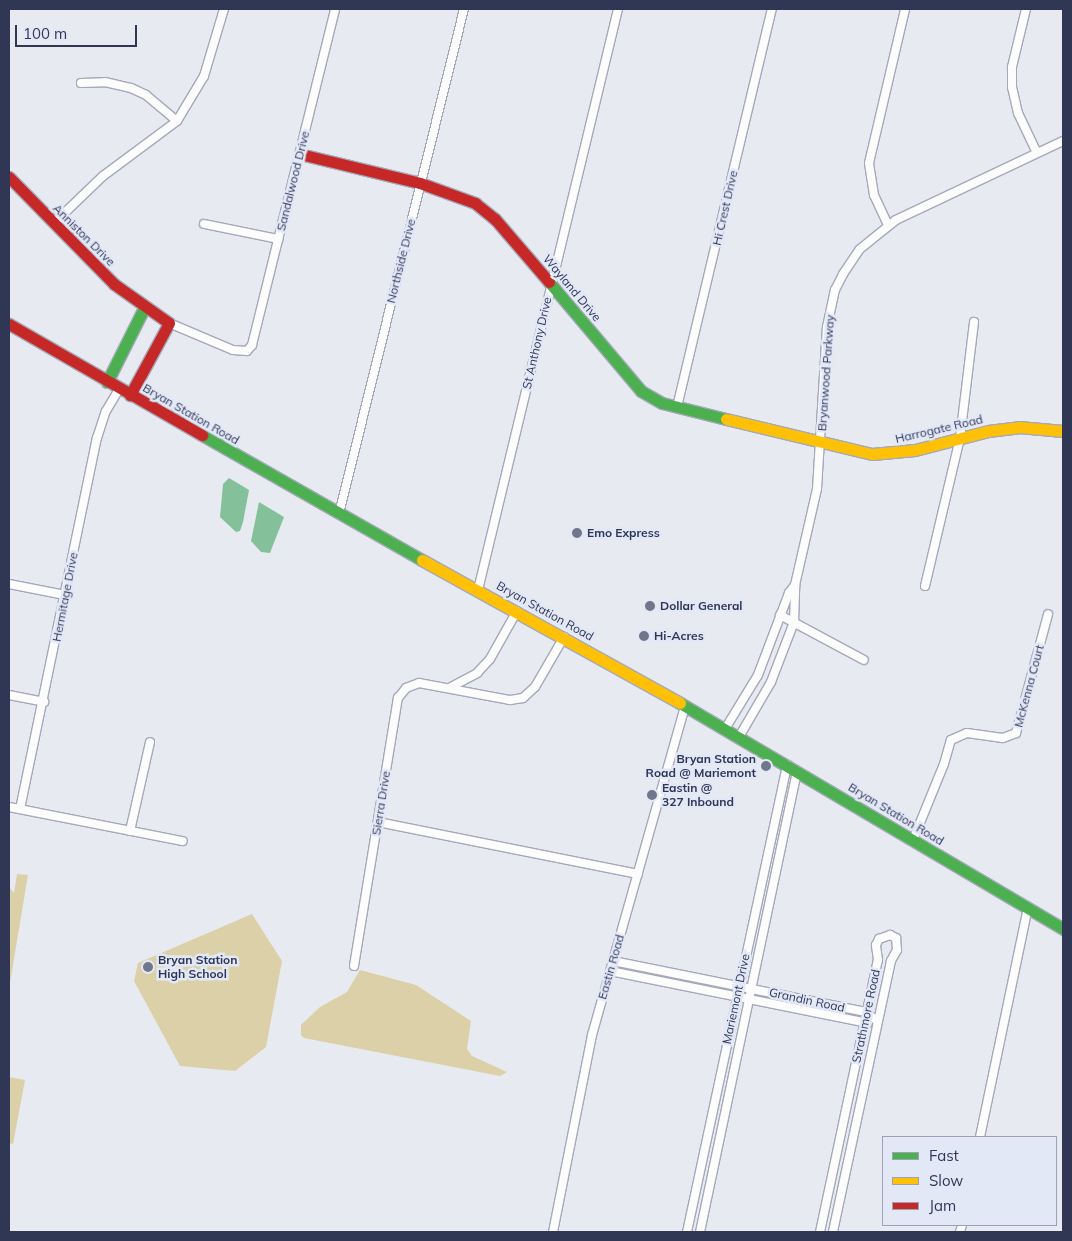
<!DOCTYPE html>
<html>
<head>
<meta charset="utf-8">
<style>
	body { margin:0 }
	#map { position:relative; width:1072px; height:1241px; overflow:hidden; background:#e8eaf2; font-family:Mulish,sans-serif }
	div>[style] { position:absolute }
	.green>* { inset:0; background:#dcd0a8 }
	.water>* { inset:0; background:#84c19a }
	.roads { filter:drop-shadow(1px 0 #a4a9b9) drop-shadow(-1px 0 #a4a9b9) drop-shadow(0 1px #a4a9b9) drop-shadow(0 -1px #a4a9b9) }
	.street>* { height:8px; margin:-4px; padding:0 4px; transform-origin:4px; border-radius:4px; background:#fcfcfd }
	.fast>* { height:11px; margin:-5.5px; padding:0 5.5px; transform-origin:5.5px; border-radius:5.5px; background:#4caf50 }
	.slow>* { height:11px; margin:-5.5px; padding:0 5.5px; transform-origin:5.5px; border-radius:5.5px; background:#ffc107 }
	.jam>* { height:11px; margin:-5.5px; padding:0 5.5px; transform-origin:5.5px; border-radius:5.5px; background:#c62828 }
	.dots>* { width:14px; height:14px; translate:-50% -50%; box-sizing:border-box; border:2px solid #e3e8f7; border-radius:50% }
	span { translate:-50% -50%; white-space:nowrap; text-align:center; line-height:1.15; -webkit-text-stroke:5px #e3e8f7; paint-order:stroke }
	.street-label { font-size:12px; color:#2f3755 }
	.poi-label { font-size:12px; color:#2f3755; font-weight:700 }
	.left { translate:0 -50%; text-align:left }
	.right { translate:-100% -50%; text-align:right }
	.frame { position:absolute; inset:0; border:10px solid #2f3755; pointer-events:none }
	.legend { position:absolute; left:882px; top:1136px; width:175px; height:90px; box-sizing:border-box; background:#e3e8f7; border:1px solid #9ba1b6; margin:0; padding:6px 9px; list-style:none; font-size:15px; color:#2f3755 }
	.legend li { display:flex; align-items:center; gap:10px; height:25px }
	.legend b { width:25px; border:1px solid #9ba1b6 }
	.scale { position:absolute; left:15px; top:25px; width:122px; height:22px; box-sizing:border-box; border:2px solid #2f3755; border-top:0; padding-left:6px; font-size:15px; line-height:18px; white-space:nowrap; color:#2f3755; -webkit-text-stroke:4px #e3e8f7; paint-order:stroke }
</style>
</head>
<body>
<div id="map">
	<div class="green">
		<i style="clip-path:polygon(17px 874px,28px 875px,9px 989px,9px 887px,14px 893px)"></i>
		<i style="clip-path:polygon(252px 914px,282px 961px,266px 1047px,235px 1071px,180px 1066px,134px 981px,138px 963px)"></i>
		<i style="clip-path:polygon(360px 970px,416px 985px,471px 1021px,467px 1049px,472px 1056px,507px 1072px,500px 1076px,304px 1038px,301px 1035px,301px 1025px,320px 1007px,347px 992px)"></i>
		<i style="clip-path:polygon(9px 1077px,25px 1080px,13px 1144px,9px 1143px)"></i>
	</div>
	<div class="water">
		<i style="clip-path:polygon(229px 478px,249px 490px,243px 522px,240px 531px,236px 532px,220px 517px,223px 484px)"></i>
		<i style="clip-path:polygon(259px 502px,284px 517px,270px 553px,261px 552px,251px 541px)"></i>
	</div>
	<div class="roads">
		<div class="street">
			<i style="left:1026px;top:9px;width:60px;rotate:103.6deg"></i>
			<i style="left:1012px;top:67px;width:20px;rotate:90deg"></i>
			<i style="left:1012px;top:87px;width:27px;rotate:77deg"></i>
			<i style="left:1018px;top:113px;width:44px;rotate:64.6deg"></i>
			<i style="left:81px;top:83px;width:24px;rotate:-2deg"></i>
			<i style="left:105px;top:82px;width:27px;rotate:13deg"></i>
			<i style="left:131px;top:88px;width:17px;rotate:25deg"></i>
			<i style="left:146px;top:95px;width:40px;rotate:40deg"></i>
			<i style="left:54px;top:223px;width:68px;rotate:-43.8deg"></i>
			<i style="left:103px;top:176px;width:92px;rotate:-36.6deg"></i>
			<i style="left:177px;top:121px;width:52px;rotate:-59deg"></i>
			<i style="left:204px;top:76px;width:70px;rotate:-73.4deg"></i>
			<i style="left:204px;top:224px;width:76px;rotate:11.5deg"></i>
			<i style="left:888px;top:225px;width:33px;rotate:-115deg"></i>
			<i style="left:874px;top:195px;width:32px;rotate:-99deg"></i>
			<i style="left:869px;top:163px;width:158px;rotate:-76.8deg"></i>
			<i style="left:169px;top:323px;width:69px;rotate:22.9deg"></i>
			<i style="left:233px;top:350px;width:14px;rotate:4deg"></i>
			<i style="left:247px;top:351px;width:8px;rotate:-50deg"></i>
			<i style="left:252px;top:345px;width:346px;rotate:-76.1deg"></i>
			<i style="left:677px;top:407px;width:409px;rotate:-76.6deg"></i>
			<i style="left:339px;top:514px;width:520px;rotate:-76.1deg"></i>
			<i style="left:9px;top:584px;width:57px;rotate:11.1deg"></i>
			<i style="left:925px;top:586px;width:152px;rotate:-76.7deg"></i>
			<i style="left:960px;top:438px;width:117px;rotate:-83.1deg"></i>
			<i style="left:478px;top:590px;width:598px;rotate:-76.45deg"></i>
			<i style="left:780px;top:615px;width:95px;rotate:28.2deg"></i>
			<i style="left:451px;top:687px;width:30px;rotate:-28deg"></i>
			<i style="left:477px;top:673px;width:19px;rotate:-47deg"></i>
			<i style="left:490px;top:659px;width:55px;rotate:-60.6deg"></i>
			<i style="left:9px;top:695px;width:36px;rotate:11deg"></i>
			<i style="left:725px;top:729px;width:63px;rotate:-58.6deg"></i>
			<i style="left:758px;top:675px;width:88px;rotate:-69.3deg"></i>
			<i style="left:789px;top:593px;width:10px;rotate:-53deg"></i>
			<i style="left:739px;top:737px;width:64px;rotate:-59.8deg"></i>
			<i style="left:771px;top:682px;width:64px;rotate:-69deg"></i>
			<i style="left:794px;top:622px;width:37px;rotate:-88deg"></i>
			<i style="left:795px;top:585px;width:98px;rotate:-77.1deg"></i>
			<i style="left:817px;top:489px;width:162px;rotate:-86.5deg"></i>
			<i style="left:827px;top:327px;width:38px;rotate:-78deg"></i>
			<i style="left:835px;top:290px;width:18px;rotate:-63deg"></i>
			<i style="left:843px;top:274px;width:30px;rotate:-56deg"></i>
			<i style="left:860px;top:249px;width:46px;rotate:-38.9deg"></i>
			<i style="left:896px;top:220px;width:185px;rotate:-25.3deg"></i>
			<i style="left:9px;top:807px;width:177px;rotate:11.1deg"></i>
			<i style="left:20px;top:809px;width:379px;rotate:-78.3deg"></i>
			<i style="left:97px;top:438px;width:28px;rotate:-72deg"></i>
			<i style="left:106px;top:411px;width:26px;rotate:-59deg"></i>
			<i style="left:378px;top:822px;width:265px;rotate:11.3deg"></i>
			<i style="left:130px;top:831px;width:91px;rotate:-77.3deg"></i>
			<i style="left:913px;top:840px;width:82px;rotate:-67.8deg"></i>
			<i style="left:944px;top:764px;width:25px;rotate:-74deg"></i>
			<i style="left:951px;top:740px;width:17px;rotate:-24deg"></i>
			<i style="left:967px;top:733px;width:36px;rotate:8deg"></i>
			<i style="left:1003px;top:738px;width:14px;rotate:-21deg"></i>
			<i style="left:1016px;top:733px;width:123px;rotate:-74.9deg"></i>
			<i style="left:613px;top:961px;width:258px;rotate:11.4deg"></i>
			<i style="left:866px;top:1012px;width:14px;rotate:39deg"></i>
			<i style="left:354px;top:966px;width:272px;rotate:-80.7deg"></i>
			<i style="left:398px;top:698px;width:13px;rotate:-51deg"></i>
			<i style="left:406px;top:688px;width:14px;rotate:-21deg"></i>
			<i style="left:419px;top:683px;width:93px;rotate:10.6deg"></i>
			<i style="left:510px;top:700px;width:13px;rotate:-9deg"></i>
			<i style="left:523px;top:698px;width:16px;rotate:-43deg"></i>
			<i style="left:535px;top:687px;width:58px;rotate:-59.9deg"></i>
			<i style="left:610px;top:971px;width:263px;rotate:11.4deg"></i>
			<i style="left:980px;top:1137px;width:234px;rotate:-78.2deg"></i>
			<i style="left:553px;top:1232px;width:201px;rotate:-78.8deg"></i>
			<i style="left:592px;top:1035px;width:342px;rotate:-74.2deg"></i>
			<i style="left:687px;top:1232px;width:478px;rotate:-77.9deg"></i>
			<i style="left:700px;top:1232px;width:471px;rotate:-78.1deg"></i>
			<i style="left:820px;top:1232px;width:278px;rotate:-78deg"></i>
			<i style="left:878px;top:960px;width:15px;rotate:-98deg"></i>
			<i style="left:876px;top:945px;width:7px;rotate:-63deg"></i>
			<i style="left:879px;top:939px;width:12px;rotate:-20deg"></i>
			<i style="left:890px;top:935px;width:7px;rotate:27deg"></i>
			<i style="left:896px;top:938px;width:12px;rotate:85deg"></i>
			<i style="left:897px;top:950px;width:13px;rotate:119deg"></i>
			<i style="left:891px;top:961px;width:277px;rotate:102.1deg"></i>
			<i style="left:960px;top:1232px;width:7px;rotate:-74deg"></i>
		</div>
		<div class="fast">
			<i style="left:549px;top:282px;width:143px;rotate:49.8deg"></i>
			<i style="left:641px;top:391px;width:24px;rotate:30deg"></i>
			<i style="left:662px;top:403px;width:66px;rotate:14deg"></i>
			<i style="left:107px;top:382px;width:83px;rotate:-63.4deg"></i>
			<i style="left:202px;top:435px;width:253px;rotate:29.6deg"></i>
			<i style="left:680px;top:703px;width:445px;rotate:30.5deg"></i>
		</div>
		<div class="slow">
			<i style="left:726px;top:419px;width:150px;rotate:13.5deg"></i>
			<i style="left:872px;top:454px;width:43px;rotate:-5.3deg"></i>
			<i style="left:915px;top:450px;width:75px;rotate:-14.6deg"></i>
			<i style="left:988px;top:431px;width:31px;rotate:-7deg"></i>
			<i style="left:1019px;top:427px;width:44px;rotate:5.2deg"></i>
			<i style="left:422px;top:560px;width:295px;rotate:29deg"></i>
		</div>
		<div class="jam">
			<i style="left:300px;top:154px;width:123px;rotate:13.6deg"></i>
			<i style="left:420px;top:183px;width:59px;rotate:20deg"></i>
			<i style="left:475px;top:203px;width:26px;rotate:39deg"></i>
			<i style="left:495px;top:219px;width:83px;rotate:49.4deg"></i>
			<i style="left:9px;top:177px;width:150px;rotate:45.5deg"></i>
			<i style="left:114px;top:284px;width:67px;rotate:35.3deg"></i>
			<i style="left:169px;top:323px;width:82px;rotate:118.4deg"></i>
			<i style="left:9px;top:324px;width:223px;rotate:29.9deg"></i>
		</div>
	</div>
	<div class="dots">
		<i style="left:577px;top:533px;background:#70768c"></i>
		<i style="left:650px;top:606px;background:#70768c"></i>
		<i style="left:644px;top:636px;background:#70768c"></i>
		<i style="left:766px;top:766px;background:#70768c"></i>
		<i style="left:652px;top:795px;background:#70768c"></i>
		<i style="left:148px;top:967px;background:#70768c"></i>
	</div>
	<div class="street-label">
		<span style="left:293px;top:181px;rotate:-76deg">Sandalwood Drive</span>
		<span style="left:725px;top:208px;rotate:-77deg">Hi Crest Drive</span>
		<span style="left:84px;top:235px;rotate:45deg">Anniston Drive</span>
		<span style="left:401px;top:261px;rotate:-76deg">Northside Drive</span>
		<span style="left:572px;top:288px;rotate:50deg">Wayland Drive</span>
		<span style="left:537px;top:343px;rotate:-77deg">St Anthony Drive</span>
		<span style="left:826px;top:373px;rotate:-86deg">Bryanwood Parkway</span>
		<span style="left:191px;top:414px;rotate:30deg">Bryan Station Road</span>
		<span style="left:939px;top:429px;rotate:-13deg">Harrogate Road</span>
		<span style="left:65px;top:597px;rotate:-79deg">Hermitage Drive</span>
		<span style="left:545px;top:611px;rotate:29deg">Bryan Station Road</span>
		<span style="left:1029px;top:686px;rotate:-75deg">McKenna Court</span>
		<span style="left:381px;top:803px;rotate:-81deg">Sierra Drive</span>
		<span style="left:896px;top:814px;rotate:31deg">Bryan Station Road</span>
		<span style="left:611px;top:967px;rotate:-74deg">Eastin Road</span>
		<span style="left:736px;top:999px;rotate:-78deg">Mariemont Drive</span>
		<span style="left:807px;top:1000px;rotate:12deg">Grandin Road</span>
		<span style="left:866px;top:1016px;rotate:-78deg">Strathmore Road</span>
	</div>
	<div class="poi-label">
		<span class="left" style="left:587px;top:533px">Emo Express</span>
		<span class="left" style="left:660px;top:606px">Dollar General</span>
		<span class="left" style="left:654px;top:636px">Hi-Acres</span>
		<span class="right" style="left:756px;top:766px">Bryan Station<br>Road @ Mariemont</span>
		<span class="left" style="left:662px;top:795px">Eastin @<br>327 Inbound</span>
		<span class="left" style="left:158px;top:967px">Bryan Station<br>High School</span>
	</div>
	<div class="frame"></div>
	<ul class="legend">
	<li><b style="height:6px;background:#4caf50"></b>Fast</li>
	<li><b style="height:6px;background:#ffc107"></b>Slow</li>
	<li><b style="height:6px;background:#c62828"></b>Jam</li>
	</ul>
	<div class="scale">100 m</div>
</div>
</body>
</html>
